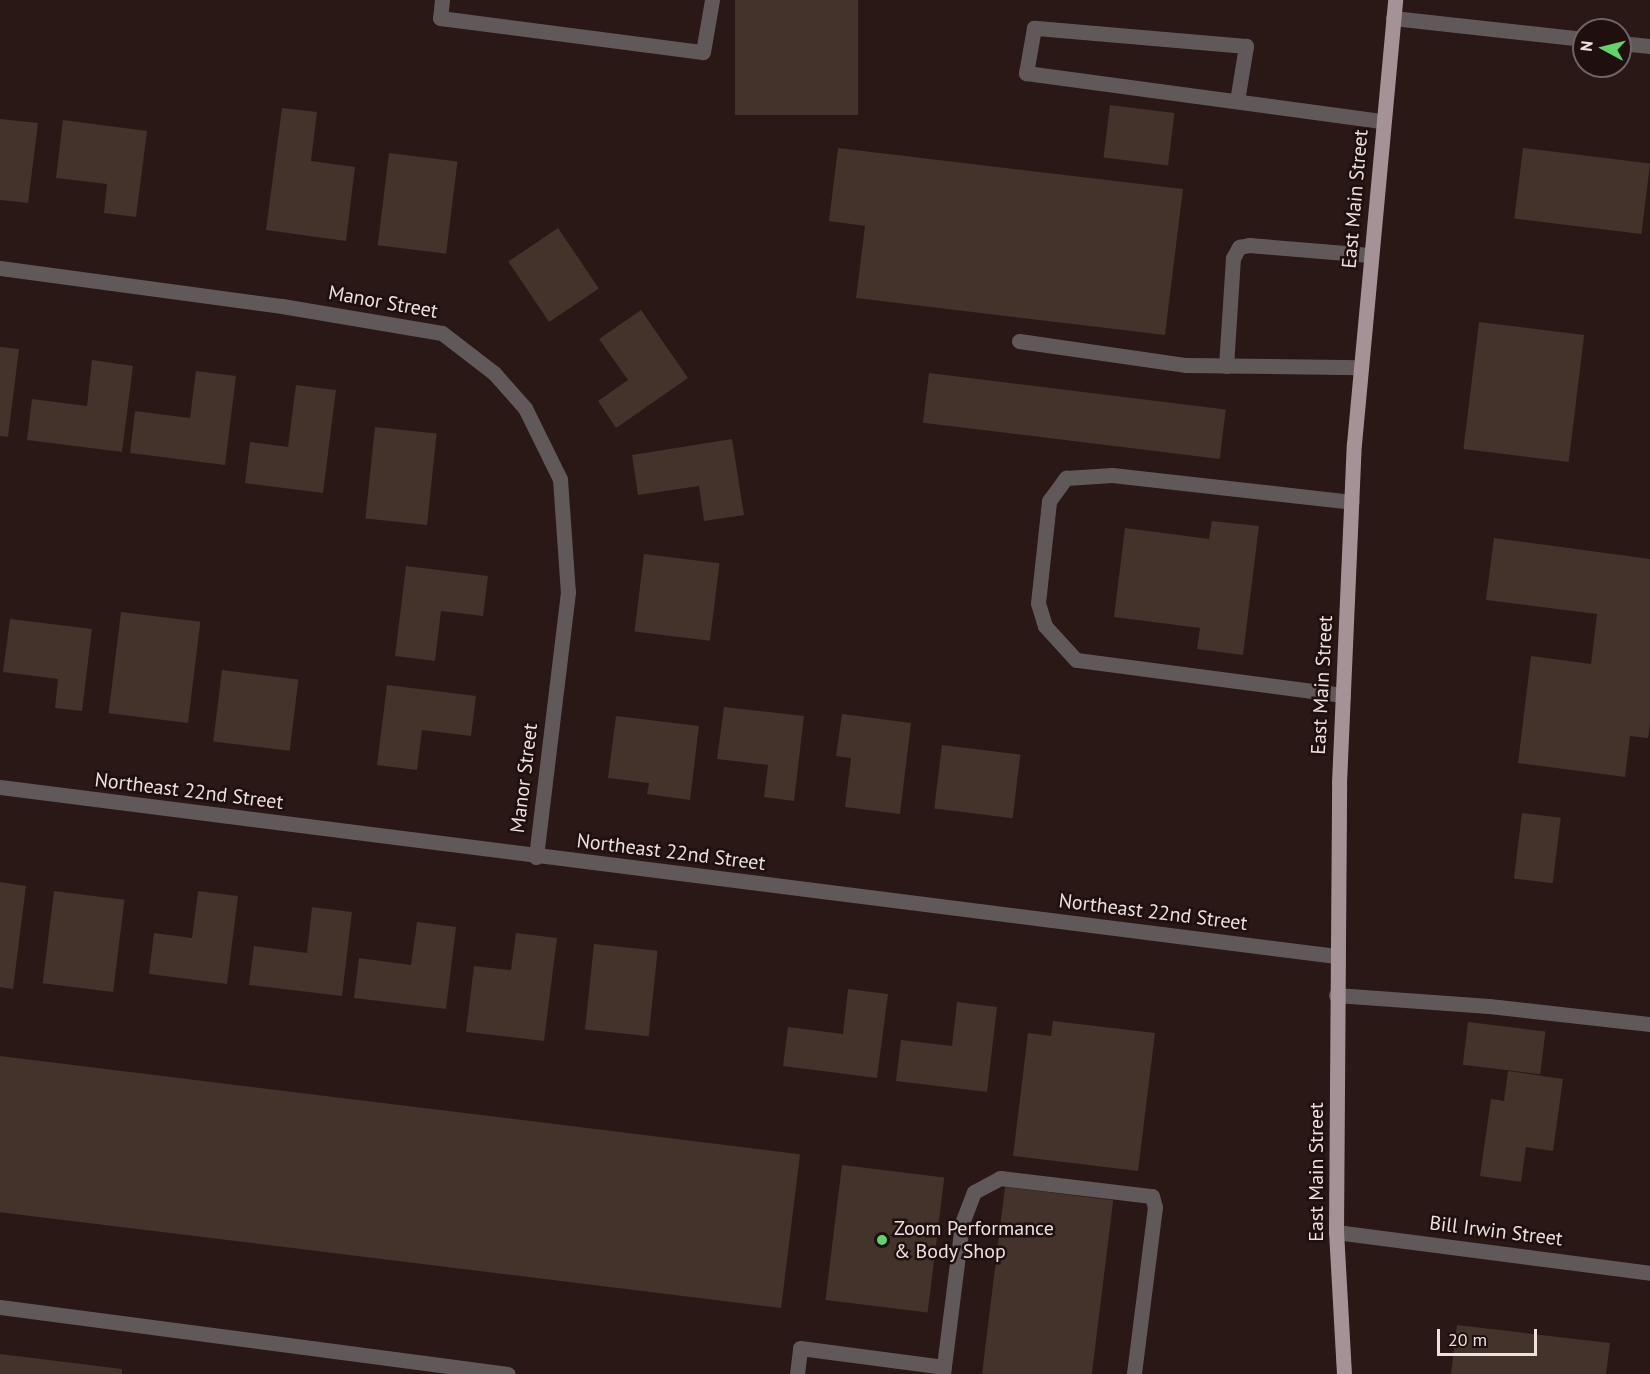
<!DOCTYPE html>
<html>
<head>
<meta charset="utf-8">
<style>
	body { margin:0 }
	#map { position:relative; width:1650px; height:1374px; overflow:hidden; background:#291816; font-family:"PT Sans",sans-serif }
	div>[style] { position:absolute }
	.building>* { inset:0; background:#43332a; transform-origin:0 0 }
	.lane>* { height:15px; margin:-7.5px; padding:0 7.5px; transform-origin:7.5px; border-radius:7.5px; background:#61585a }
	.street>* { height:15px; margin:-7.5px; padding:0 7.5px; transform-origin:7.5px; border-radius:7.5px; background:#61585a }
	.primary>* { height:15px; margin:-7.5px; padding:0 7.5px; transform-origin:7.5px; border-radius:7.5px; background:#a59297 }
	.dots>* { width:16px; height:16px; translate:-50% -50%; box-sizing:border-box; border:3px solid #1f0f0e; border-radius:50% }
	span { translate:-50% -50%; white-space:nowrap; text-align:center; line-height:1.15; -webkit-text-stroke:5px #1f0f0e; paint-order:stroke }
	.street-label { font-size:20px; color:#ede1df }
	.poi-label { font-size:20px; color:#ede1df }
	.left { translate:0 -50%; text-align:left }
	.north { position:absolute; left:1572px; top:18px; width:60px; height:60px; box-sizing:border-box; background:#1f0f0e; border:2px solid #716362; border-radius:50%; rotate:277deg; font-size:16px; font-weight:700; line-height:24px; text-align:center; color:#ede1df }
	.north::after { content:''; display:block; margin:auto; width:21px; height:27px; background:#61d56a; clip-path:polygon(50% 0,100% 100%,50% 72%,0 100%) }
	.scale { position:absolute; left:1437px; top:1329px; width:100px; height:27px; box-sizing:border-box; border:3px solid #ede1df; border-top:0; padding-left:8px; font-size:18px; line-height:21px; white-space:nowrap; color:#ede1df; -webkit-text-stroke:4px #1f0f0e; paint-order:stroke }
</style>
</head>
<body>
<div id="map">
	<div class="building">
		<i style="left:735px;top:0;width:123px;height:115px"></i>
		<i style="left:1110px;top:105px;width:65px;height:53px;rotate:7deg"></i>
		<i style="clip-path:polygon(282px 108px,317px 112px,311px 161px,355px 167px,346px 241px,266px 230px)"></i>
		<i style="clip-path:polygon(0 119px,38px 123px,28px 203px,0 200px)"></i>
		<i style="clip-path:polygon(63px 120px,147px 131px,136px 217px,104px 213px,107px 184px,56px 178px)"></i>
		<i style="clip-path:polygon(838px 148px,1183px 189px,1165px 335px,856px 298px,865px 226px,829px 221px)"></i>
		<i style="left:1523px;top:148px;width:128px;height:71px;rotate:7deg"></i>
		<i style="left:389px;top:153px;width:69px;height:93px;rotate:7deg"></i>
		<i style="left:558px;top:228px;width:73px;height:60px;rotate:56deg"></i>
		<i style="clip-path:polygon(641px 310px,688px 378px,616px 428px,598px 401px,628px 380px,599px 339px)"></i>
		<i style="left:1479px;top:322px;width:106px;height:128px;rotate:7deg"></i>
		<i style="clip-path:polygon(0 347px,19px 349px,8px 437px,0 436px)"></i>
		<i style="clip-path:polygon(92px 360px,133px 366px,122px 452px,27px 440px,32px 399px,87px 406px)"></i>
		<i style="clip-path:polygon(196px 371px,236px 376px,225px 465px,130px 453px,135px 411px,190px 418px)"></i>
		<i style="left:929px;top:373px;width:299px;height:50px;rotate:7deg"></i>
		<i style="clip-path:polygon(296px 385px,336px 390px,323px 493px,245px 483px,250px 442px,288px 447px)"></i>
		<i style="left:375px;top:427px;width:62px;height:92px;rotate:6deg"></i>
		<i style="clip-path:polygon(732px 439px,744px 515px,704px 521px,699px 486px,638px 495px,632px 455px)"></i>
		<i style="clip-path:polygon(1212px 521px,1259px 526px,1243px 655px,1197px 649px,1200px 628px,1114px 617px,1125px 528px,1209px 539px)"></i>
		<i style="clip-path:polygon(1494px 538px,1650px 559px,1650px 722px,1648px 738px,1630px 736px,1625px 777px,1518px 763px,1531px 656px,1591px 664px,1597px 614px,1486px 600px)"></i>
		<i style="left:644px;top:554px;width:76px;height:78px;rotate:7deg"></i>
		<i style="clip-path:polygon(406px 566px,488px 576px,483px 616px,441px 611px,435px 661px,395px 656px)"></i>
		<i style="left:121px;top:612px;width:80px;height:102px;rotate:7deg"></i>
		<i style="clip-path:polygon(10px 619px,92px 629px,82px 711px,55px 708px,58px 679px,3px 672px)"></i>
		<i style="left:222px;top:670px;width:77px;height:72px;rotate:7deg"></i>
		<i style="clip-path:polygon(387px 685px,476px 696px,471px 736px,422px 730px,417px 770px,377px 765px)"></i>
		<i style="clip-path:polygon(724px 707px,804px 716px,794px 801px,764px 797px,768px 765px,717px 759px)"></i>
		<i style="clip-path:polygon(842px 714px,911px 723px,900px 814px,845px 807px,851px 758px,836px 756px)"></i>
		<i style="clip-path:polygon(616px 716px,699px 726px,690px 800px,647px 794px,649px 783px,608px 778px)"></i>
		<i style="left:942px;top:745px;width:79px;height:64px;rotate:7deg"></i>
		<i style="left:1522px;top:813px;width:39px;height:66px;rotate:7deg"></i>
		<i style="clip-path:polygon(0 882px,26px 886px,13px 989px,0 987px)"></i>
		<i style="left:54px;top:891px;width:71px;height:93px;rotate:7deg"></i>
		<i style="clip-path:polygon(198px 891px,238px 896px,227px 984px,149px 974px,154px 933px,192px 938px)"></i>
		<i style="clip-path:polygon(312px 907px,352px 912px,342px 996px,249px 985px,254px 946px,307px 953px)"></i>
		<i style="clip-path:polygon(417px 922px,456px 927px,446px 1009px,354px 998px,359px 958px,411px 965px)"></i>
		<i style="clip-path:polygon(516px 933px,557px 938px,544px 1041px,466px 1032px,474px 966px,511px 970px)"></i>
		<i style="left:594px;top:944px;width:64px;height:86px;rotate:6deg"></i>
		<i style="clip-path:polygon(848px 989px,888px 994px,877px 1078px,783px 1066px,788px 1027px,843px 1034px)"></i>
		<i style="clip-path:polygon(957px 1002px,997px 1007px,987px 1092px,896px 1081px,901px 1040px,952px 1046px)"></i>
		<i style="clip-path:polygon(1053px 1021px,1155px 1033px,1138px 1171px,1013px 1156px,1028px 1033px,1051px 1036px)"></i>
		<i style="left:1468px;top:1022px;width:78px;height:43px;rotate:7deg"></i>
		<i style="left:0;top:1056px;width:806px;height:155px;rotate:7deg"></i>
		<i style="clip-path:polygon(1508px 1071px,1563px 1079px,1553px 1151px,1526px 1147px,1521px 1182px,1480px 1176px,1491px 1099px,1504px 1101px)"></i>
		<i style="left:842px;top:1165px;width:103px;height:136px;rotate:7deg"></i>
		<i style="left:1005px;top:1187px;width:109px;height:188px;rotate:7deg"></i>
		<i style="clip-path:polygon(1457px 1325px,1610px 1343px,1606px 1374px,1451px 1374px)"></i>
		<i style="clip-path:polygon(0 1354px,122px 1369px,122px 1374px,0 1374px)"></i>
	</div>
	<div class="lane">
		<i style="left:442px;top:0;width:18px;rotate:96deg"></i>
		<i style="left:440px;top:18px;width:265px;rotate:7.4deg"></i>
		<i style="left:703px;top:52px;width:53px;rotate:-80.2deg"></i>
		<i style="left:1237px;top:101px;width:56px;rotate:-80.7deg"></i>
		<i style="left:1246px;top:46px;width:213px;rotate:-175.1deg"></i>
		<i style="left:1034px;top:28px;width:46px;rotate:100.1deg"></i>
		<i style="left:1026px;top:73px;width:360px;rotate:7.7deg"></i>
		<i style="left:1019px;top:341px;width:169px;rotate:8.2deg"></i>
		<i style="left:1186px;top:365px;width:175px;rotate:0.7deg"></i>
		<i style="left:1226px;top:366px;width:108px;rotate:-86.3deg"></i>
		<i style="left:1233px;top:258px;width:13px;rotate:-61deg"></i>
		<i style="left:1239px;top:247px;width:10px;rotate:-11deg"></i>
		<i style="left:1249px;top:245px;width:121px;rotate:4.7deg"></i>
		<i style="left:1343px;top:695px;width:269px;rotate:-172.5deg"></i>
		<i style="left:1076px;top:660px;width:46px;rotate:-132.4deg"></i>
		<i style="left:1045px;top:626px;width:24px;rotate:-107deg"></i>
		<i style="left:1038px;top:603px;width:103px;rotate:-83.8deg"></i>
		<i style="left:1049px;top:501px;width:29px;rotate:-54deg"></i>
		<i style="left:1066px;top:478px;width:46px;rotate:-3.7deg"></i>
		<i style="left:1112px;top:475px;width:241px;rotate:6.4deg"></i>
		<i style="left:1336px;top:995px;width:153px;rotate:4.1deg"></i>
		<i style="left:1489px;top:1006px;width:162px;rotate:6.4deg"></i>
		<i style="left:0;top:1307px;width:512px;rotate:7.51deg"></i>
		<i style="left:797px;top:1374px;width:26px;rotate:-83deg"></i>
		<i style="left:800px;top:1348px;width:145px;rotate:7.5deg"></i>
		<i style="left:943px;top:1374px;width:152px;rotate:-82.8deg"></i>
		<i style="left:962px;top:1223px;width:33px;rotate:-69deg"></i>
		<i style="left:974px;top:1192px;width:30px;rotate:-28deg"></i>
		<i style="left:1000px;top:1178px;width:153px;rotate:6.8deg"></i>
		<i style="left:1152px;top:1196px;width:11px;rotate:75deg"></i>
		<i style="left:1155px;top:1207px;width:168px;rotate:97.2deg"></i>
	</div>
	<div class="street">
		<i style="left:1393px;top:18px;width:192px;rotate:6.3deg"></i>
		<i style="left:1620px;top:43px;width:30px;rotate:6deg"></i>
		<i style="left:0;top:268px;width:285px;rotate:7.7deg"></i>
		<i style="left:282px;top:306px;width:162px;rotate:9.6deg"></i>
		<i style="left:442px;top:333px;width:66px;rotate:37.6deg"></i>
		<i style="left:494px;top:373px;width:47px;rotate:48.5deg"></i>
		<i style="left:525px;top:408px;width:79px;rotate:63.8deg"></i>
		<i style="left:560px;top:479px;width:113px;rotate:86deg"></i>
		<i style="left:568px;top:592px;width:267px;rotate:96.9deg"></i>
		<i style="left:0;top:787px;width:1347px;rotate:7.21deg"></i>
		<i style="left:1336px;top:1232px;width:317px;rotate:7.4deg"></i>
	</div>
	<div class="primary">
		<i style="left:1344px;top:1374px;width:142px;rotate:-93.2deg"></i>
		<i style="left:1336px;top:1232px;width:449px;rotate:-89.6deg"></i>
		<i style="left:1339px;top:783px;width:339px;rotate:-87.5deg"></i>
		<i style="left:1354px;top:444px;width:446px;rotate:-84.7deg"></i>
	</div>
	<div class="dots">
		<i style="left:882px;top:1240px;background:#61d56a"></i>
	</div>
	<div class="street-label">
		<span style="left:1355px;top:199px;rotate:-85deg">East Main Street</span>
		<span style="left:383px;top:302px;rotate:10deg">Manor Street</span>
		<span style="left:1322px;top:685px;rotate:-87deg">East Main Street</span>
		<span style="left:524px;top:778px;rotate:-83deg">Manor Street</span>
		<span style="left:189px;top:791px;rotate:7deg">Northeast 22nd Street</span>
		<span style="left:671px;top:852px;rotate:7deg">Northeast 22nd Street</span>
		<span style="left:1153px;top:912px;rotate:7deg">Northeast 22nd Street</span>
		<span style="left:1316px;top:1172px;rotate:-90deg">East Main Street</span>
		<span style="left:1496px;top:1231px;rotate:7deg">Bill Irwin Street</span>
	</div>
	<div class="poi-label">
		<span class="left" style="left:894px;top:1240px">Zoom Performance<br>&amp; Body Shop</span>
	</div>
	<div class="north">N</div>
	<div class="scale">20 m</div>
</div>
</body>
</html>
